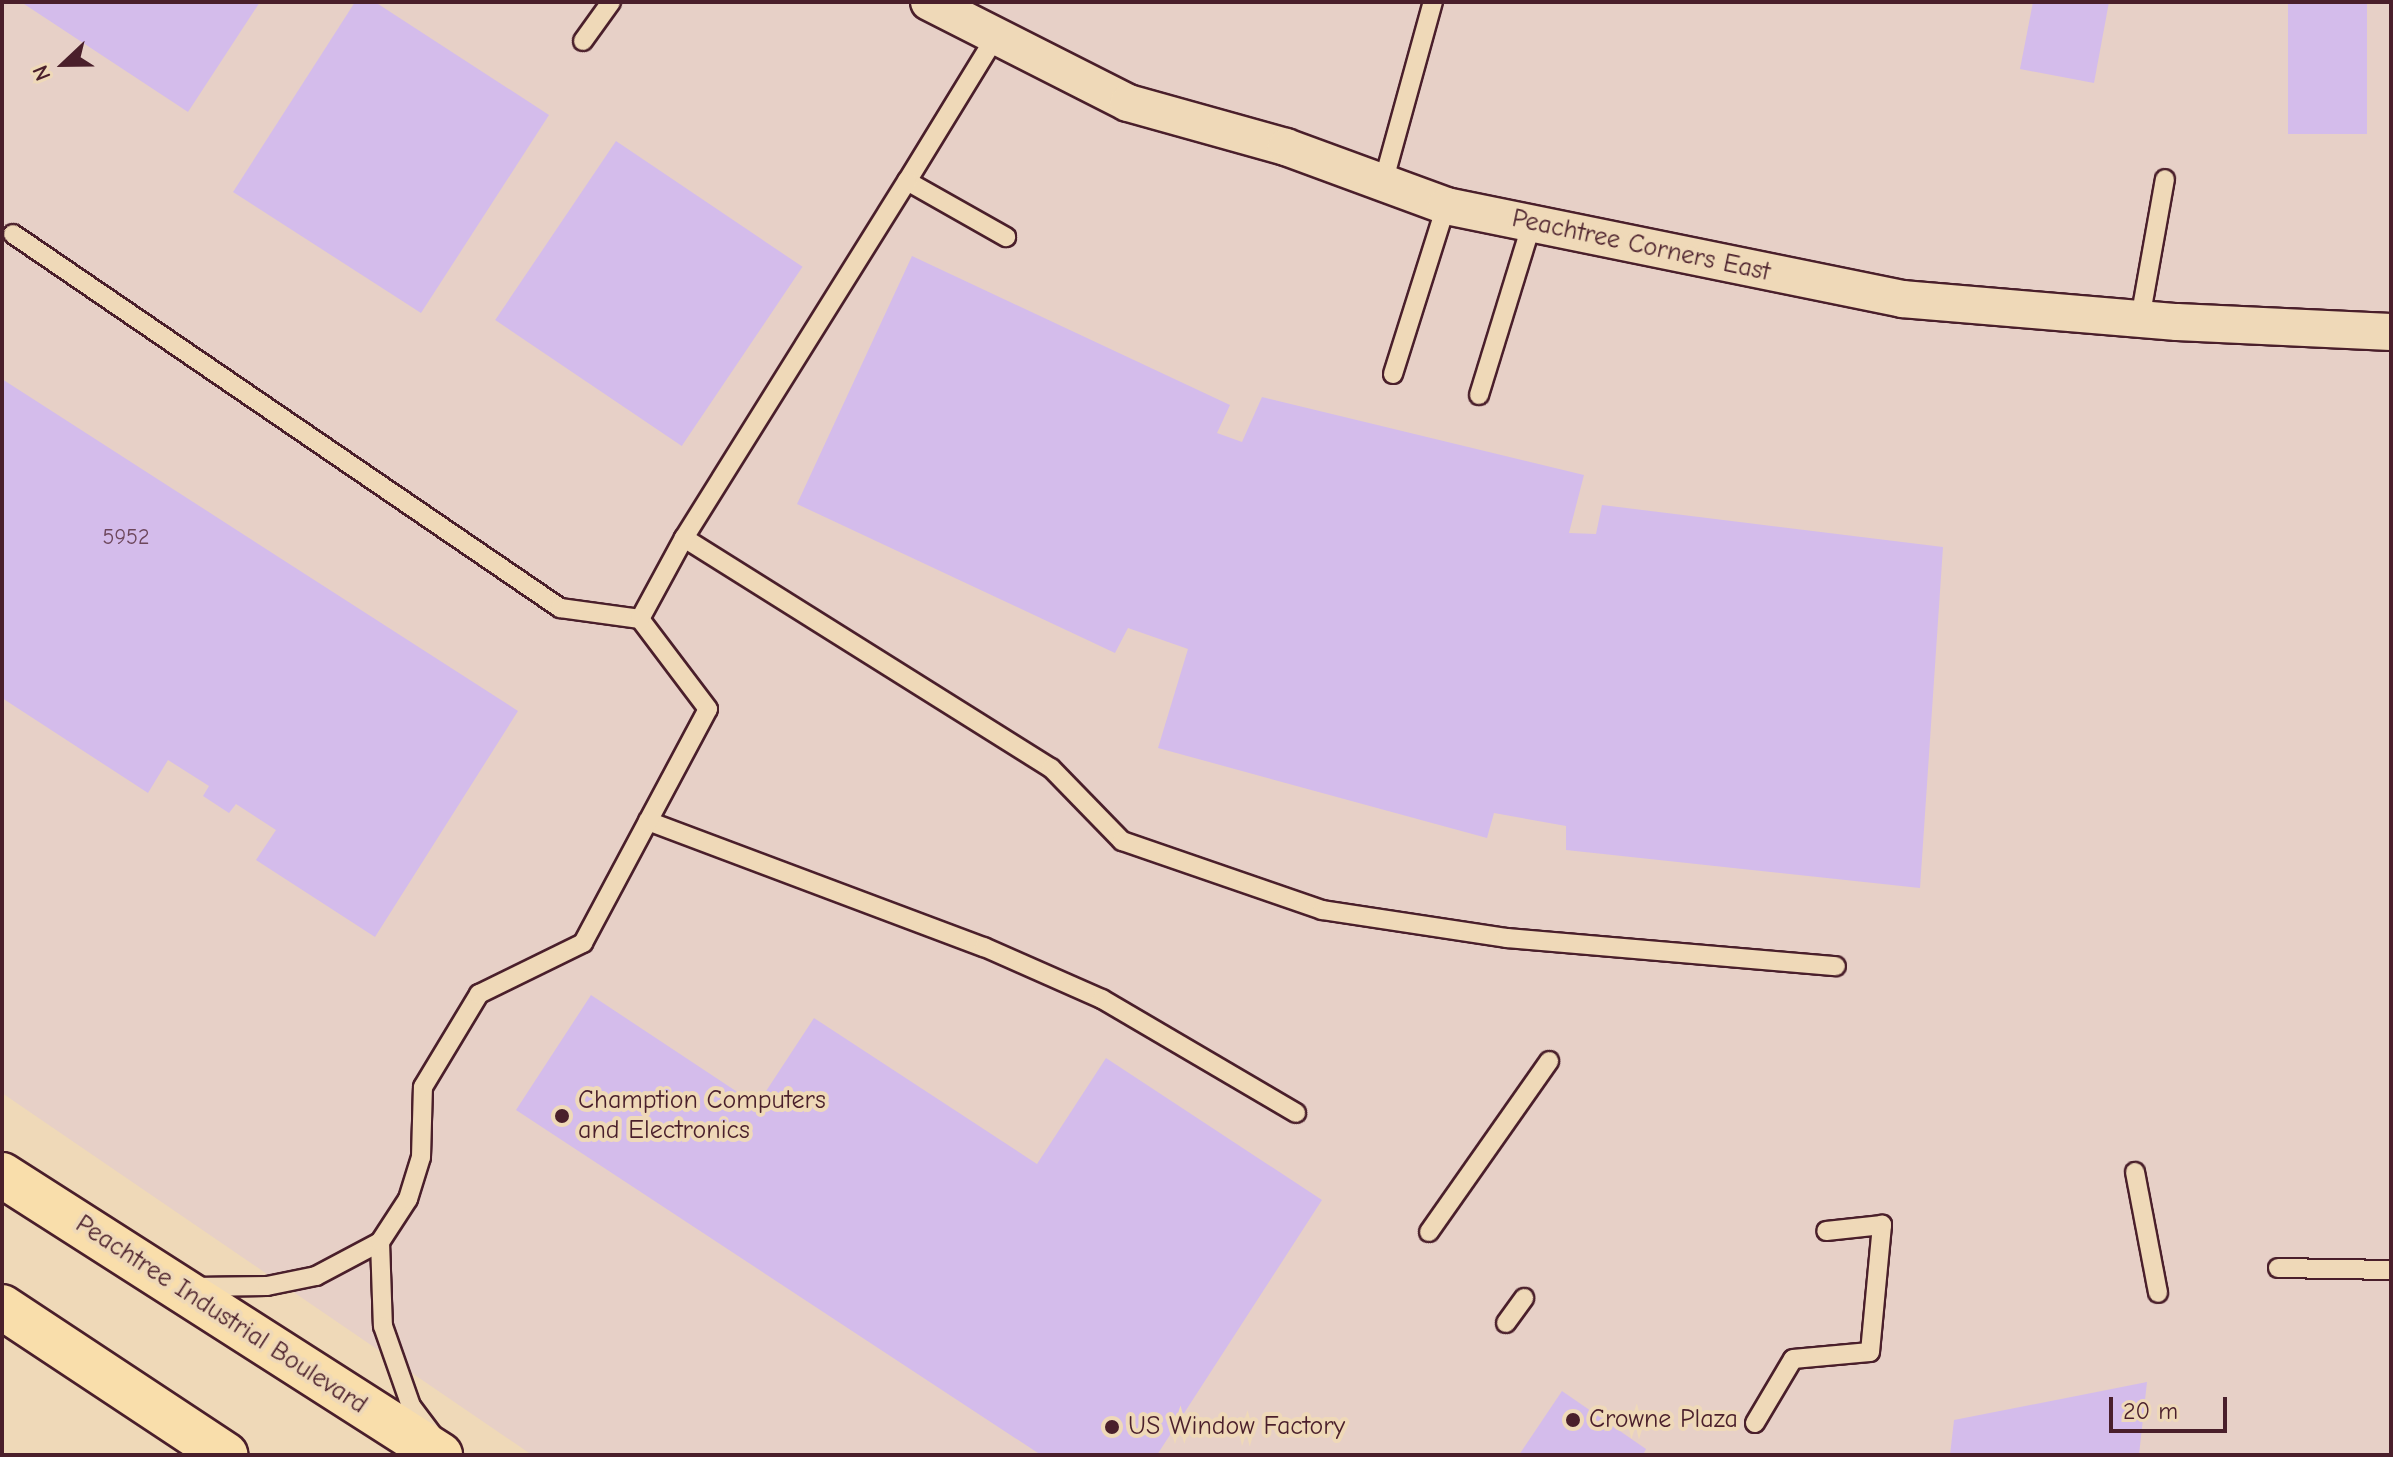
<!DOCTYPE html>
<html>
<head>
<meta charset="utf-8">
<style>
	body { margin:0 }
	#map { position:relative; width:2393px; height:1457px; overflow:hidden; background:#efd9b8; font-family:"Comic Neue",sans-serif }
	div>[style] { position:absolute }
	.built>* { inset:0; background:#e7d0c7 }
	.building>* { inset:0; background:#d4bceb; transform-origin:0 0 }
	.roads { filter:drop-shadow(2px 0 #4a1f2b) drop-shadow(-2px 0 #4a1f2b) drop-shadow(0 2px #4a1f2b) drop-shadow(0 -2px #4a1f2b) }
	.lane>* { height:18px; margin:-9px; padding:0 9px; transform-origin:9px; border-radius:9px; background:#efd9b8 }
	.street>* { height:36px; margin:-18px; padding:0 18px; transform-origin:18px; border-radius:18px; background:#efd9b8 }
	.highway>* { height:44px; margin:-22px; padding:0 22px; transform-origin:22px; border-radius:22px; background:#f9deab }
	.dots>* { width:22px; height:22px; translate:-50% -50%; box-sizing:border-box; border:4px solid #efd9b8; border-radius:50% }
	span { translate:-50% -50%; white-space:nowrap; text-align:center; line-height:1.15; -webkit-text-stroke:8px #efd9b8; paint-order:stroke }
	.number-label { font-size:22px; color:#6c465b }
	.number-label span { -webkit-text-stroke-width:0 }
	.street-label { font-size:26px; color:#4a1f2b }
	.poi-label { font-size:26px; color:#4a1f2b }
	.left { translate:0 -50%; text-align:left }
	.frame { position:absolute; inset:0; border:4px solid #4a1f2b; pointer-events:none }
	.north { position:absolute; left:24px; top:24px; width:80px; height:80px; -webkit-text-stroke:6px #efd9b8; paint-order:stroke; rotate:248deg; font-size:22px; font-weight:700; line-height:32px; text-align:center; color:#4a1f2b }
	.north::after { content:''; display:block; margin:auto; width:28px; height:36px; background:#4a1f2b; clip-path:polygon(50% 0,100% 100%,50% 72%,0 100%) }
	.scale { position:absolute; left:2109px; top:1397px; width:118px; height:36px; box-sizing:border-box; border:4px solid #4a1f2b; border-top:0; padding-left:10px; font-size:24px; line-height:28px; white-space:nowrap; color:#4a1f2b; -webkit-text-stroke:6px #efd9b8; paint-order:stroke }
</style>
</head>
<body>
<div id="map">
	<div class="built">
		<i style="clip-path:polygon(2px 2px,2391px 2px,2391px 1455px,532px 1455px,2px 1093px)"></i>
	</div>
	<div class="building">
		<i style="clip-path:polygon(21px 2px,260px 2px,188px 112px)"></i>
		<i style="clip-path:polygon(355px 2px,375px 2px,549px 115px,421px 313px,233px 192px)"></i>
		<i style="clip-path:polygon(2033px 2px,2109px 2px,2094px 83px,2020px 69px)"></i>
		<i style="left:2288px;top:2px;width:79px;height:132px"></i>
		<i style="left:616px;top:141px;width:225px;height:216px;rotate:34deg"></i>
		<i style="clip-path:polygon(912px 256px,1230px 405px,1217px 433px,1242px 442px,1262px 397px,1584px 475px,1569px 533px,1596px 534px,1602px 505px,1943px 547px,1920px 888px,1566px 850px,1566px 826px,1494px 813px,1487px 838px,1158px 748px,1188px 649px,1128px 628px,1115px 653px,797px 504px)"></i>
		<i style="clip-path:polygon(2px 379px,518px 711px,375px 937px,256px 860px,276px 830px,236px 804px,229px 813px,203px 796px,209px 786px,168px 760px,148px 793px,2px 698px)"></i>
		<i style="clip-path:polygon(591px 995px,757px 1105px,814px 1018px,1037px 1164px,1106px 1058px,1322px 1200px,1157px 1455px,1041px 1455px,516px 1110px)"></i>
		<i style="clip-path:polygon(2147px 1382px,2139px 1455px,1950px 1455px,1954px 1420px)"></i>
		<i style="clip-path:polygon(1562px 1391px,1646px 1449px,1643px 1455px,1519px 1455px)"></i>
	</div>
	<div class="roads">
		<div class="lane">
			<i style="left:996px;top:36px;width:170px;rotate:121.5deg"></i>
			<i style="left:907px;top:181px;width:114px;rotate:29.5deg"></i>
			<i style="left:583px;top:41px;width:48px;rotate:-54.3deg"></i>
			<i style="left:907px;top:181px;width:421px;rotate:122deg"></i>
			<i style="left:684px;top:538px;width:433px;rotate:32.1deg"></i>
			<i style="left:1051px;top:768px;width:102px;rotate:45.8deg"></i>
			<i style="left:1122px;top:841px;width:212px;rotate:19deg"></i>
			<i style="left:1322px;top:910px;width:187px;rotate:8.6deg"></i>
			<i style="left:1507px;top:938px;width:330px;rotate:4.9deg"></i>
			<i style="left:1383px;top:183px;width:188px;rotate:-74.6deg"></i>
			<i style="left:13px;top:234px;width:663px;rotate:34.36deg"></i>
			<i style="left:560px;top:608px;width:81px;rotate:7.8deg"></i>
			<i style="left:2140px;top:319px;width:142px;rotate:-79.9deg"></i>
			<i style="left:1393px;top:374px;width:176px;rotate:-72.5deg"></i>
			<i style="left:1479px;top:395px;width:180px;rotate:-72.9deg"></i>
			<i style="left:648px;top:821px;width:359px;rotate:20.6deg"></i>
			<i style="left:984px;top:947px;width:129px;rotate:23.8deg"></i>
			<i style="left:1102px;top:999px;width:225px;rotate:30.4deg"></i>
			<i style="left:2135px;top:1172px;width:123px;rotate:79.2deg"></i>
			<i style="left:1429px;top:1232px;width:209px;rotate:-54.9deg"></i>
			<i style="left:380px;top:1242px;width:84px;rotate:88deg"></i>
			<i style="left:383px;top:1326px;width:85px;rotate:70.7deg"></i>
			<i style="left:411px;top:1406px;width:35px;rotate:53deg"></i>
			<i style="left:2278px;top:1268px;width:113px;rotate:1deg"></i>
			<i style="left:193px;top:1287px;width:74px;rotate:-0.8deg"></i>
			<i style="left:267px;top:1286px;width:50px;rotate:-11.5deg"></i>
			<i style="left:316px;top:1276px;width:72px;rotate:-28deg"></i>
			<i style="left:380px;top:1242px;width:51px;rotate:-56.9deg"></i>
			<i style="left:408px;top:1199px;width:44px;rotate:-72.8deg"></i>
			<i style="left:421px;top:1157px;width:70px;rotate:-88.4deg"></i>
			<i style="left:423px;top:1087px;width:109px;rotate:-58.9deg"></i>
			<i style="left:479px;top:994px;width:116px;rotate:-26.1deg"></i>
			<i style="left:583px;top:943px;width:265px;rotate:-61.9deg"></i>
			<i style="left:708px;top:709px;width:113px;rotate:-127.1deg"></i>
			<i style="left:640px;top:619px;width:92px;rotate:-61.5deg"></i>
			<i style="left:1506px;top:1323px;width:31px;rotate:-54deg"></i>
			<i style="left:1755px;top:1423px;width:74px;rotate:-59.3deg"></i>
			<i style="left:1793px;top:1359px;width:77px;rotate:-5.2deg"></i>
			<i style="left:1870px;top:1352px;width:128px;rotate:-84.6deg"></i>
			<i style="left:1882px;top:1225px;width:56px;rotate:173.9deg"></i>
		</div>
		<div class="street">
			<i style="left:929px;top:2px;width:223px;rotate:26.9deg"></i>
			<i style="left:1128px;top:103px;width:164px;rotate:15.6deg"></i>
			<i style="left:1286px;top:147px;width:171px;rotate:20.2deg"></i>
			<i style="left:1446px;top:206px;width:465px;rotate:11.5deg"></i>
			<i style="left:1902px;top:299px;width:276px;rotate:4.8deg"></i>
			<i style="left:2177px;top:322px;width:214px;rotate:2.7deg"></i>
		</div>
		<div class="highway">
			<i style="left:2px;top:1175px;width:520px;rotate:32.59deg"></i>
			<i style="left:2px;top:1307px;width:268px;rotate:33.5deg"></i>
		</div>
	</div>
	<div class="dots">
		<i style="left:562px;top:1116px;background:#4a1f2b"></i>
		<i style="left:1573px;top:1420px;background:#4a1f2b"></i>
		<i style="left:1112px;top:1427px;background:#4a1f2b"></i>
	</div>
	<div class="number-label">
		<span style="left:126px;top:538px">5952</span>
	</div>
	<div class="street-label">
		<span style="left:1641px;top:246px;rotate:12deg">Peachtree Corners East</span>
		<span style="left:221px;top:1315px;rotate:33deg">Peachtree Industrial Boulevard</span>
	</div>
	<div class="poi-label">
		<span class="left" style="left:578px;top:1116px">Chamption Computers<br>and Electronics</span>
		<span class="left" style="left:1589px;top:1420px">Crowne Plaza</span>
		<span class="left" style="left:1128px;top:1427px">US Window Factory</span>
	</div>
	<div class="frame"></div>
	<div class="north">N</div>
	<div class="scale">20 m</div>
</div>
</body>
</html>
